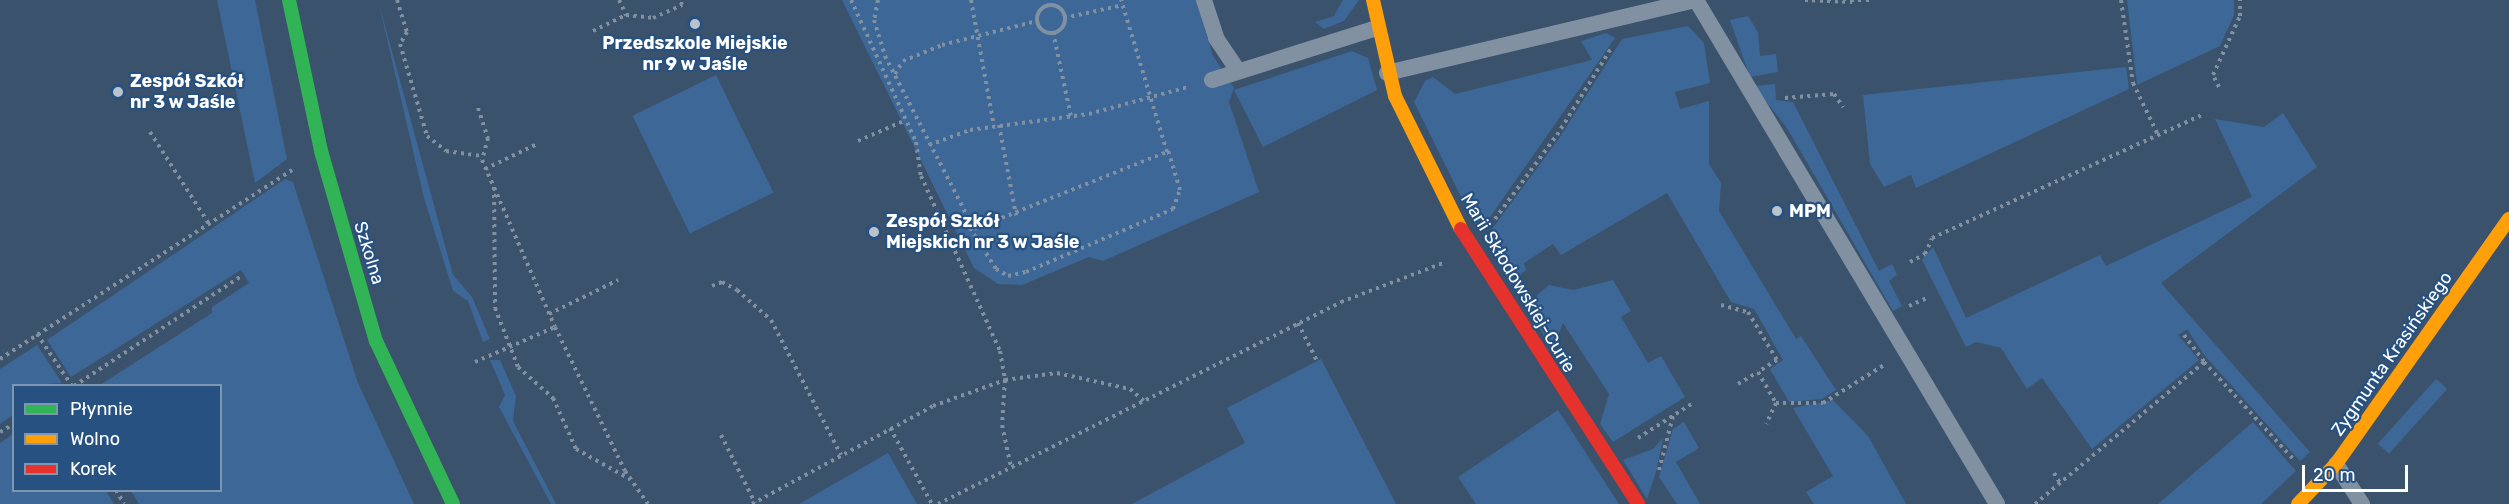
<!DOCTYPE html>
<html>
<head>
<meta charset="utf-8">
<style>
	body { margin:0 }
	#map { position:relative; width:2509px; height:504px; overflow:hidden; background:#3b526c; font-family:Rubik,sans-serif }
	div>[style] { position:absolute }
	.green>* { inset:0; background:#3c6797; transform-origin:0 0 }
	.path>* { height:4px; margin-top:-2px; transform-origin:0; background:repeating-linear-gradient(90deg,#8191a2 0 3px,transparent 0 7.5px) }
	.path>.ring { margin:-2px; padding:0; box-sizing:content-box; background:none; border:4px solid #8191a2; border-radius:50% }
	.lane>* { height:16px; margin:-8px; padding:0 8px; transform-origin:8px; border-radius:8px; background:#8191a2 }
	.fast>* { height:14px; margin:-7px; padding:0 7px; transform-origin:7px; border-radius:7px; background:#30b455 }
	.slow>* { height:14px; margin:-7px; padding:0 7px; transform-origin:7px; border-radius:7px; background:#ff9f0a }
	.jam>* { height:14px; margin:-7px; padding:0 7px; transform-origin:7px; border-radius:7px; background:#e5322d }
	.dots>* { width:16px; height:16px; translate:-50% -50%; box-sizing:border-box; border:3px solid #275180; border-radius:50% }
	span { translate:-50% -50%; white-space:nowrap; text-align:center; line-height:1.15; -webkit-text-stroke:4.5px #275180; paint-order:stroke }
	.poi-label { font-size:18px; color:#fff; font-weight:700 }
	.left { translate:0 -50%; text-align:left }
	.street-label { font-size:18px; color:#fff }
	.legend { position:absolute; left:12px; top:384px; width:210px; height:108px; box-sizing:border-box; background:#275180; border:2px solid #7d97b3; margin:0; padding:8px 10px; list-style:none; font-size:18px; color:#fff }
	.legend li { display:flex; align-items:center; gap:12px; height:30px }
	.legend b { width:30px; border:2px solid #7d97b3 }
	.scale { position:absolute; left:2302px; top:465px; width:106px; height:27px; box-sizing:border-box; border:3px solid #fff; border-top:0; padding-left:8px; font-size:18px; line-height:21px; white-space:nowrap; color:#fff; -webkit-text-stroke:4px #275180; paint-order:stroke }
</style>
</head>
<body>
<div id="map">
	<div class="green">
		<i style="clip-path:polygon(217px 0,255px 0,287px 159px,255px 183px)"></i>
		<i style="clip-path:polygon(378px 0,453px 275px,472px 297px,490px 339px,483px 342px,468px 301px,453px 291px,424px 198px)"></i>
		<i style="clip-path:polygon(842px 0,1196px 0,1213px 56px,1234px 88px,1229px 102px,1259px 192px,1103px 261px,1089px 257px,1022px 285px,998px 284px,974px 268px)"></i>
		<i style="clip-path:polygon(1343px 0,1359px 0,1344px 21px,1324px 29px,1315px 22px,1334px 16px)"></i>
		<i style="clip-path:polygon(2127px 0,2234px 0,2234px 15px,2220px 46px,2137px 85px)"></i>
		<i style="clip-path:polygon(1748px 16px,1758px 32px,1760px 56px,1776px 54px,1778px 72px,1750px 77px,1730px 20px)"></i>
		<i style="clip-path:polygon(1688px 26px,1704px 43px,1710px 83px,1675px 92px,1680px 109px,1709px 101px,1709px 164px,1721px 183px,1719px 211px,1796px 339px,1801px 336px,1836px 390px,1822px 399px,1789px 402px,1770px 369px,1783px 360px,1754px 309px,1731px 302px,1667px 193px,1561px 255px,1553px 244px,1524px 263px,1526px 270px,1520px 275px,1507px 271px,1484px 240px,1560px 137px,1622px 39px)"></i>
		<i style="clip-path:polygon(1606px 33px,1615px 38px,1479px 233px,1414px 102px,1425px 81px,1433px 77px,1455px 94px,1592px 60px,1581px 41px)"></i>
		<i style="clip-path:polygon(1352px 51px,1368px 58px,1377px 90px,1263px 147px,1234px 90px)"></i>
		<i style="clip-path:polygon(2126px 67px,2129px 89px,1916px 188px,1911px 175px,1884px 187px,1870px 164px,1863px 95px)"></i>
		<i style="left:716px;top:75px;width:131px;height:93px;rotate:64deg"></i>
		<i style="clip-path:polygon(1775px 84px,1776px 100px,1793px 102px,1879px 271px,1892px 264px,1897px 275px,1889px 281px,1902px 306px,1893px 311px,1787px 128px,1754px 86px)"></i>
		<i style="clip-path:polygon(2283px 113px,2317px 167px,2161px 283px,2310px 452px,2300px 461px,2205px 356px,2187px 329px,2178px 335px,2199px 360px,2092px 449px,2042px 378px,2027px 389px,2001px 348px,1976px 342px,1966px 347px,1922px 260px,1933px 247px,1966px 318px,2100px 255px,2106px 266px,2252px 197px,2215px 119px,2264px 127px)"></i>
		<i style="clip-path:polygon(285px 179px,293px 182px,358px 383px,414px 504px,139px 504px,131px 491px,220px 490px,220px 386px,100px 385px,212px 313px,212px 307px,249px 283px,241px 270px,71px 377px,47px 340px)"></i>
		<i style="clip-path:polygon(1613px 280px,1631px 311px,1621px 317px,1648px 363px,1661px 356px,1685px 397px,1613px 442px,1600px 424px,1609px 394px,1563px 323px,1552px 351px,1531px 312px,1537px 295px,1549px 285px,1573px 290px)"></i>
		<i style="clip-path:polygon(37px 345px,62px 383px,14px 386px,13px 415px,0 424px,0 369px)"></i>
		<i style="clip-path:polygon(1321px 359px,1396px 504px,1132px 504px,1245px 443px,1227px 408px)"></i>
		<i style="clip-path:polygon(490px 360px,500px 360px,516px 396px,513px 421px,556px 504px,551px 504px,499px 407px,505px 395px)"></i>
		<i style="left:2436px;top:379px;width:15px;height:87px;rotate:42deg"></i>
		<i style="clip-path:polygon(1833px 400px,1868px 436px,1906px 504px,1814px 504px,1806px 492px,1833px 476px,1793px 408px)"></i>
		<i style="clip-path:polygon(1558px 410px,1619px 504px,1476px 504px,1458px 477px)"></i>
		<i style="clip-path:polygon(1684px 422px,1699px 448px,1676px 462px,1700px 504px,1677px 504px,1659px 477px,1673px 429px)"></i>
		<i style="clip-path:polygon(2253px 422px,2296px 471px,2261px 504px,2158px 504px)"></i>
		<i style="clip-path:polygon(13px 434px,14px 490px,106px 491px,114px 504px,0 504px,0 443px)"></i>
		<i style="clip-path:polygon(1663px 438px,1656px 472px,1647px 499px,1623px 460px,1653px 449px)"></i>
		<i style="clip-path:polygon(888px 453px,917px 504px,799px 504px)"></i>
	</div>
	<div class="path">
		<i style="left:397px;top:0;width:34px;rotate:73deg"></i>
		<i style="left:407px;top:32px;width:14px;rotate:120deg"></i>
		<i style="left:400px;top:44px;width:96px;rotate:73.6deg"></i>
		<i style="left:427px;top:136px;width:24px;rotate:38deg"></i>
		<i style="left:446px;top:151px;width:35px;rotate:8deg"></i>
		<i style="left:619px;top:0;width:17px;rotate:65deg"></i>
		<i style="left:626px;top:15px;width:27px;rotate:6deg"></i>
		<i style="left:653px;top:18px;width:32px;rotate:-24deg"></i>
		<i style="left:682px;top:5px;width:5px;rotate:-112deg"></i>
		<i style="left:851px;top:0;width:156px;rotate:65.4deg"></i>
		<i style="left:916px;top:142px;width:34px;rotate:82deg"></i>
		<i style="left:921px;top:176px;width:192px;rotate:65.7deg"></i>
		<i style="left:1000px;top:351px;width:29px;rotate:80deg"></i>
		<i style="left:1005px;top:380px;width:45px;rotate:93.8deg"></i>
		<i style="left:1002px;top:425px;width:43px;rotate:77.9deg"></i>
		<i style="left:878px;top:0;width:20px;rotate:101deg"></i>
		<i style="left:874px;top:20px;width:38px;rotate:73deg"></i>
		<i style="left:885px;top:56px;width:195px;rotate:62.8deg"></i>
		<i style="left:974px;top:229px;width:208px;rotate:-21.8deg"></i>
		<i style="left:1167px;top:152px;width:159px;rotate:-106.8deg"></i>
		<i style="left:971px;top:0;width:128px;rotate:79.7deg"></i>
		<i style="left:1805px;top:0;width:47px;rotate:2.4deg"></i>
		<i style="left:1851px;top:0;width:19px"></i>
		<i style="left:2121px;top:0;width:84px;rotate:81.8deg"></i>
		<i style="left:2133px;top:83px;width:58px;rotate:64.3deg"></i>
		<i class="ring" style="left:1037px;top:5px;width:24px;height:24px"></i>
		<i style="left:1064px;top:18px;width:60px;rotate:-12.4deg"></i>
		<i style="left:593px;top:31px;width:37px;rotate:-26deg"></i>
		<i style="left:1053px;top:32px;width:87px;rotate:78deg"></i>
		<i style="left:895px;top:74px;width:15px;rotate:-58deg"></i>
		<i style="left:903px;top:61px;width:42px;rotate:-22.3deg"></i>
		<i style="left:942px;top:45px;width:98px;rotate:-14.2deg"></i>
		<i style="left:2219px;top:87px;width:13px;rotate:-117deg"></i>
		<i style="left:2213px;top:75px;width:65px;rotate:-65.4deg"></i>
		<i style="left:2240px;top:16px;width:16px;rotate:-90deg"></i>
		<i style="left:1785px;top:98px;width:49px;rotate:-4.7deg"></i>
		<i style="left:1834px;top:94px;width:16px;rotate:55deg"></i>
		<i style="left:478px;top:108px;width:32px;rotate:72deg"></i>
		<i style="left:488px;top:138px;width:23px;rotate:105deg"></i>
		<i style="left:482px;top:160px;width:182px;rotate:66.4deg"></i>
		<i style="left:999px;top:125px;width:92px;rotate:79.3deg"></i>
		<i style="left:150px;top:132px;width:109px;rotate:57.3deg"></i>
		<i style="left:858px;top:141px;width:52px;rotate:-23.6deg"></i>
		<i style="left:929px;top:145px;width:44px;rotate:-20.1deg"></i>
		<i style="left:970px;top:130px;width:120px;rotate:-7.7deg"></i>
		<i style="left:1089px;top:114px;width:103px;rotate:-15.3deg"></i>
		<i style="left:485px;top:169px;width:58px;rotate:-25.7deg"></i>
		<i style="left:494px;top:187px;width:121px;rotate:89.5deg"></i>
		<i style="left:495px;top:308px;width:63px;rotate:68.7deg"></i>
		<i style="left:518px;top:367px;width:47px;rotate:41.5deg"></i>
		<i style="left:553px;top:398px;width:56px;rotate:65.7deg"></i>
		<i style="left:576px;top:449px;width:62px;rotate:29.1deg"></i>
		<i style="left:1495px;top:219px;width:104px;rotate:-53.6deg"></i>
		<i style="left:1557px;top:135px;width:104px;rotate:-58deg"></i>
		<i style="left:970px;top:228px;width:49px;rotate:57.6deg"></i>
		<i style="left:996px;top:269px;width:14px;rotate:30deg"></i>
		<i style="left:1008px;top:276px;width:18px;rotate:-13deg"></i>
		<i style="left:1026px;top:272px;width:160px;rotate:-23.2deg"></i>
		<i style="left:1173px;top:209px;width:20px;rotate:-70deg"></i>
		<i style="left:1180px;top:190px;width:42px;rotate:-106.7deg"></i>
		<i style="left:1910px;top:262px;width:17px;rotate:-28deg"></i>
		<i style="left:1925px;top:254px;width:17px;rotate:-66deg"></i>
		<i style="left:1932px;top:238px;width:297px;rotate:-24.5deg"></i>
		<i style="left:712px;top:286px;width:11px;rotate:-22deg"></i>
		<i style="left:722px;top:282px;width:17px;rotate:28deg"></i>
		<i style="left:737px;top:290px;width:45px;rotate:41.4deg"></i>
		<i style="left:771px;top:320px;width:152px;rotate:62.6deg"></i>
		<i style="left:1721px;top:305px;width:28px;rotate:15deg"></i>
		<i style="left:1748px;top:312px;width:56px;rotate:58.9deg"></i>
		<i style="left:1777px;top:360px;width:22px;rotate:148deg"></i>
		<i style="left:1909px;top:306px;width:20px;rotate:-24deg"></i>
		<i style="left:549px;top:314px;width:77px;rotate:-26.2deg"></i>
		<i style="left:1298px;top:323px;width:42px;rotate:63.4deg"></i>
		<i style="left:37px;top:334px;width:63px;rotate:56.1deg"></i>
		<i style="left:2184px;top:335px;width:34px;rotate:53deg"></i>
		<i style="left:0;top:359px;width:348px;rotate:-32.9deg"></i>
		<i style="left:475px;top:362px;width:87px;rotate:-23.6deg"></i>
		<i style="left:555px;top:327px;width:160px;rotate:64.1deg"></i>
		<i style="left:625px;top:471px;width:40px;rotate:55.1deg"></i>
		<i style="left:1738px;top:384px;width:23px;rotate:-31deg"></i>
		<i style="left:1758px;top:372px;width:36px;rotate:60deg"></i>
		<i style="left:1776px;top:403px;width:23px;rotate:115deg"></i>
		<i style="left:74px;top:386px;width:202px;rotate:-33.3deg"></i>
		<i style="left:1776px;top:403px;width:47px"></i>
		<i style="left:1823px;top:403px;width:72px;rotate:-31.9deg"></i>
		<i style="left:890px;top:428px;width:87px;rotate:61.1deg"></i>
		<i style="left:0;top:432px;width:16px;rotate:-30deg"></i>
		<i style="left:721px;top:435px;width:76px;rotate:63.4deg"></i>
		<i style="left:1638px;top:438px;width:65px;rotate:-32.5deg"></i>
		<i style="left:1659px;top:470px;width:56px;rotate:-75.5deg"></i>
		<i style="left:2054px;top:473px;width:12px;rotate:59deg"></i>
		<i style="left:116px;top:490px;width:16px;rotate:60deg"></i>
		<i style="left:752px;top:504px;width:206px;rotate:-28.4deg"></i>
		<i style="left:933px;top:406px;width:77px;rotate:-19.9deg"></i>
		<i style="left:1005px;top:380px;width:52px;rotate:-7.7deg"></i>
		<i style="left:1057px;top:373px;width:75px;rotate:12.4deg"></i>
		<i style="left:1130px;top:389px;width:18px;rotate:41deg"></i>
		<i style="left:938px;top:504px;width:451px;rotate:-26.6deg"></i>
		<i style="left:1341px;top:302px;width:109px;rotate:-20.9deg"></i>
		<i style="left:2035px;top:504px;width:221px;rotate:-40deg"></i>
		<i style="left:2204px;top:362px;width:133px;rotate:47.4deg"></i>
	</div>
	<div class="lane">
		<i style="left:1204px;top:0;width:40px;rotate:72deg"></i>
		<i style="left:1216px;top:38px;width:40px;rotate:56deg"></i>
		<i style="left:1696px;top:0;width:587px;rotate:59.15deg"></i>
		<i style="left:1387px;top:73px;width:317px;rotate:-13.3deg"></i>
		<i style="left:1212px;top:80px;width:173px;rotate:-17.5deg"></i>
		<i style="left:2336px;top:464px;width:48px;rotate:57deg"></i>
	</div>
	<div class="fast">
		<i style="left:289px;top:0;width:154px;rotate:78deg"></i>
		<i style="left:321px;top:151px;width:198px;rotate:73.9deg"></i>
		<i style="left:376px;top:341px;width:180px;rotate:64.7deg"></i>
	</div>
	<div class="slow">
		<i style="left:1373px;top:0;width:98px;rotate:77.1deg"></i>
		<i style="left:1395px;top:96px;width:148px;rotate:63.6deg"></i>
		<i style="left:2298px;top:504px;width:55px;rotate:-46.5deg"></i>
		<i style="left:2336px;top:464px;width:300px;rotate:-54.8deg"></i>
	</div>
	<div class="jam">
		<i style="left:1461px;top:229px;width:327px;rotate:57.2deg"></i>
	</div>
	<div class="dots">
		<i style="left:695px;top:24px;background:#bac2cc"></i>
		<i style="left:118px;top:92px;background:#bac2cc"></i>
		<i style="left:1777px;top:211px;background:#bac2cc"></i>
		<i style="left:874px;top:232px;background:#bac2cc"></i>
	</div>
	<div class="poi-label">
		<span style="left:695px;top:54px">Przedszkole Miejskie<br>nr 9 w Jaśle</span>
		<span class="left" style="left:130px;top:92px">Zespół Szkół<br>nr 3 w Jaśle</span>
		<span class="left" style="left:1789px;top:211px">MPM</span>
		<span class="left" style="left:886px;top:232px">Zespół Szkół<br>Miejskich nr 3 w Jaśle</span>
	</div>
	<div class="street-label">
		<span style="left:369px;top:253px;rotate:73deg">Szkolna</span>
		<span style="left:1518px;top:283px;rotate:59deg">Marii Skłodowskiej-Curie</span>
		<span style="left:2392px;top:354px;rotate:-55deg">Zygmunta Krasińskiego</span>
	</div>
	<ul class="legend">
	<li><b style="height:8px;background:#30b455"></b>Płynnie</li>
	<li><b style="height:8px;background:#ff9f0a"></b>Wolno</li>
	<li><b style="height:8px;background:#e5322d"></b>Korek</li>
	</ul>
	<div class="scale">20 m</div>
</div>
</body>
</html>
